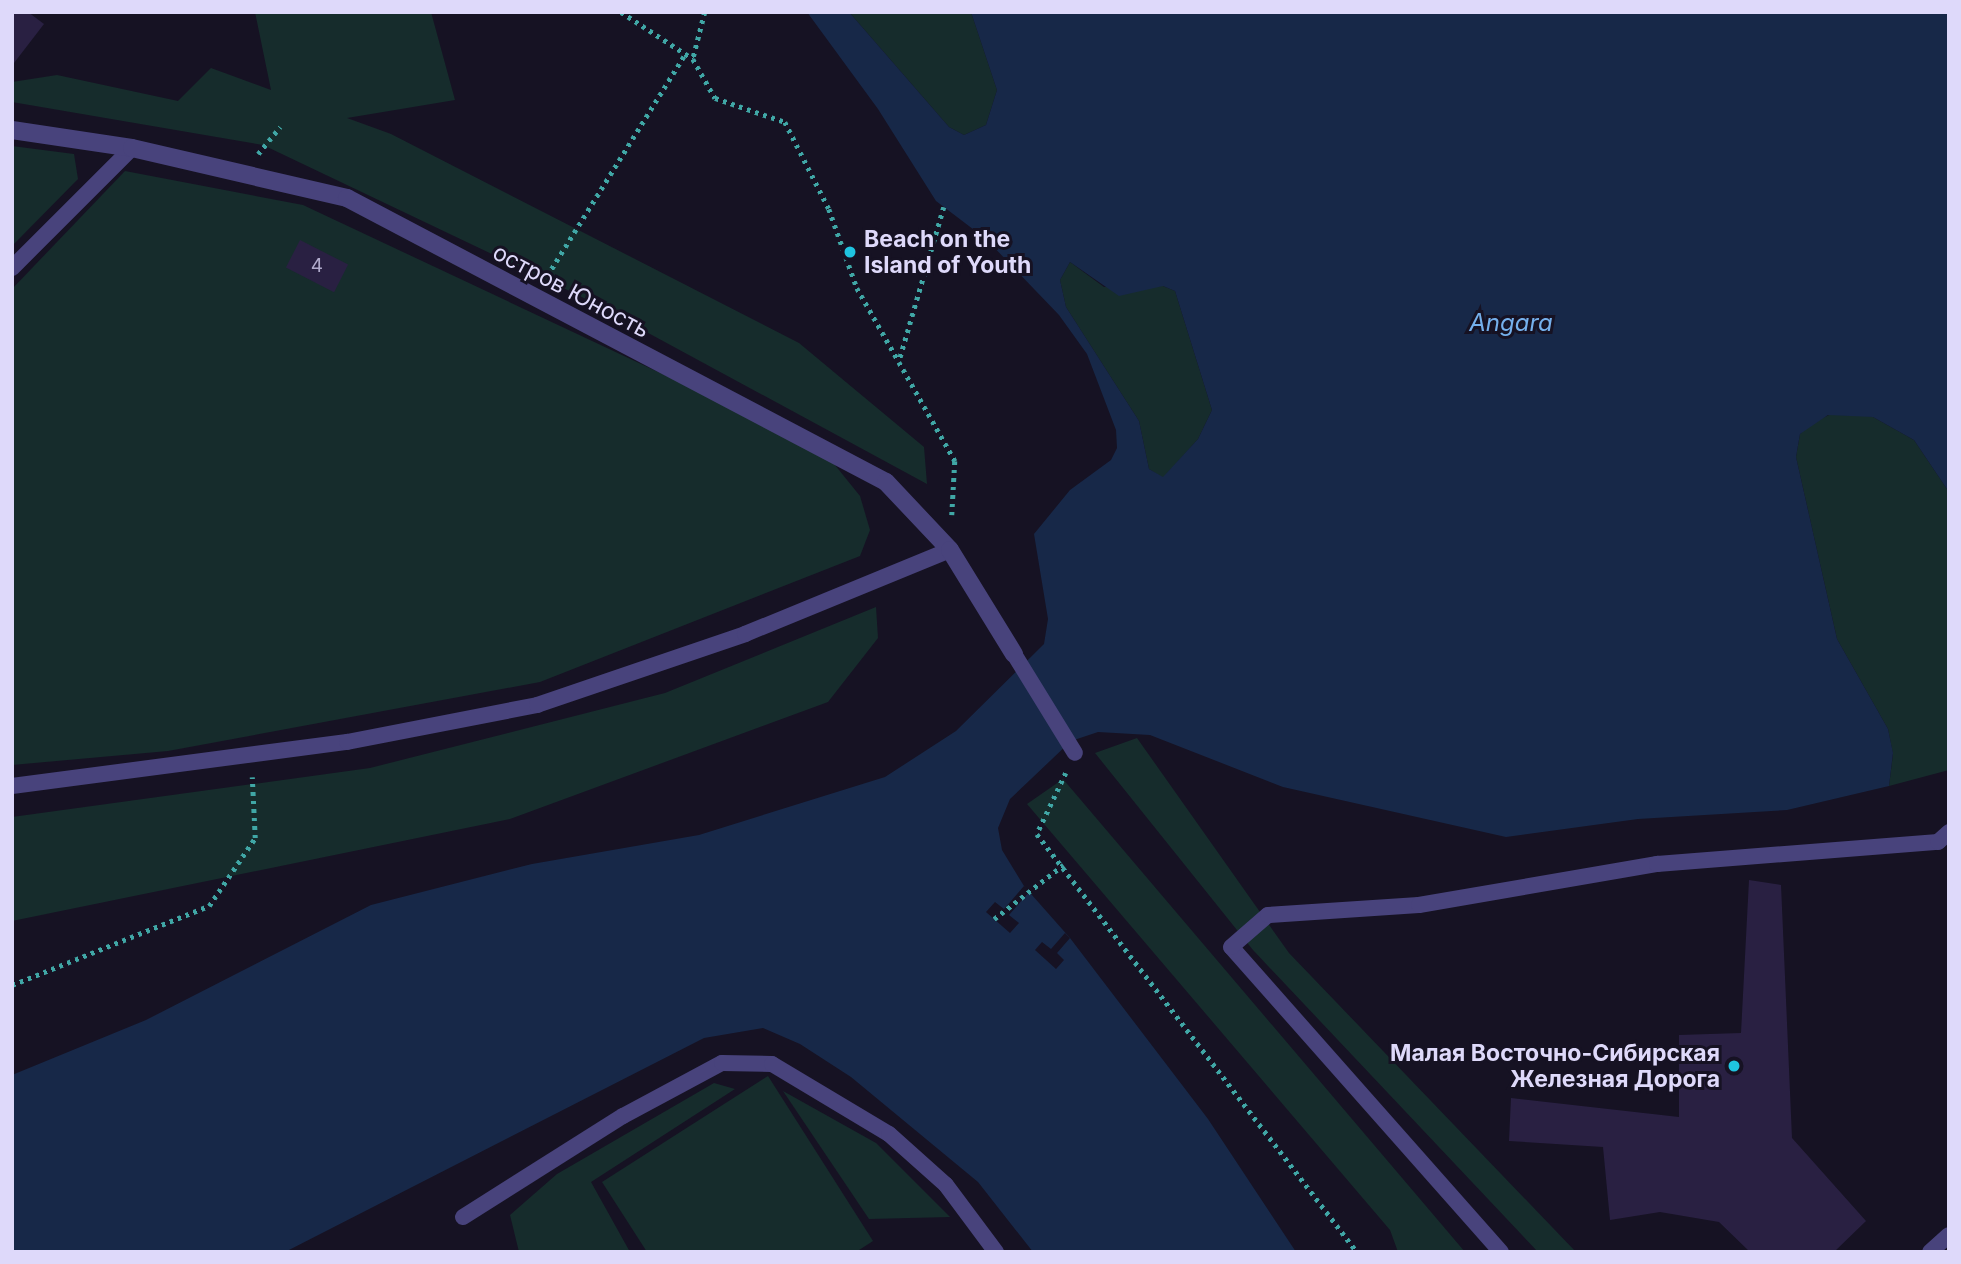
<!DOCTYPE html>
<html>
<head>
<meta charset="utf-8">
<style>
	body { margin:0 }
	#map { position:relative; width:1961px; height:1264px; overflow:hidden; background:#161223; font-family:Inter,sans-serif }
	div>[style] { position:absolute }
	.green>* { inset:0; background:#162c2c }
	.water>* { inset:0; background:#172848 }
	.pier>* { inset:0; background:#161223 }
	.building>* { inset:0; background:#292042; transform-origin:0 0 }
	.path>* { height:4.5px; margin-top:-2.25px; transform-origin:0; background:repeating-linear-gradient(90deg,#40a7a6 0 3.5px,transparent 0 8.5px) }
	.lane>* { height:16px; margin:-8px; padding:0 8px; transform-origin:8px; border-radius:8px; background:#48437c }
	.street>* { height:18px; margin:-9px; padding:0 9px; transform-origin:9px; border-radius:9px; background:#48437c }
	.dots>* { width:19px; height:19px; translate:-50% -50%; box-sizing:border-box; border:4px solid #161223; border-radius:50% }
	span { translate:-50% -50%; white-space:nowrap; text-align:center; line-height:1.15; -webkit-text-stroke:6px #161223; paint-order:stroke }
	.number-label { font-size:19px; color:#b1abcc }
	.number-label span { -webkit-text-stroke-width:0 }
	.poi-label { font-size:23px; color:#ded9fa; font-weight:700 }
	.left { translate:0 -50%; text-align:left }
	.right { translate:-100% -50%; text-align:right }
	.street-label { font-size:23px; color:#ded9fa }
	.water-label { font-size:24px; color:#75b0ec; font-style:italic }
	.frame { position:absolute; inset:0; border:14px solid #ded9fa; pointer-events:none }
</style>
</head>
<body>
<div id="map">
	<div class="green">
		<i style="clip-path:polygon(255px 12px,431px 12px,455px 100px,347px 118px,391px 134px,799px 343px,924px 447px,927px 484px,580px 296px,263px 145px,12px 102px,12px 82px,57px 75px,178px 101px,211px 68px,271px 90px)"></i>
		<i style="clip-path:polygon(849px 12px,971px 12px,997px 90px,986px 125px,964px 135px,949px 127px)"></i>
		<i style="clip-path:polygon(12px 146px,74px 154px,78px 179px,12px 246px)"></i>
		<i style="clip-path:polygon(125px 171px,303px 205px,822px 449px,860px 496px,870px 530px,860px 556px,540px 682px,168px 751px,12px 765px,12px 289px)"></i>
		<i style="clip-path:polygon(1070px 262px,1104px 287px,1163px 286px,1175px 291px,1212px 410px,1198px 439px,1163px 478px,1149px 469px,1139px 421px,1066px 307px,1060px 280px)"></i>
		<i style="clip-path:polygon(1849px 413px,1873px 417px,1914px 440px,1949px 492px,1949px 770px,1889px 786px,1893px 754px,1888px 729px,1837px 639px,1796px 457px,1800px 434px,1809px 425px,1829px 415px)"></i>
		<i style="clip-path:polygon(876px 607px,878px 638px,828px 702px,510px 819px,12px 921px,12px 817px,370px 768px,665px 693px)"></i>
		<i style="clip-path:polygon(1137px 738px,1289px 953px,1576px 1252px,1538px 1252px,1253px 950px,1095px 753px)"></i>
		<i style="clip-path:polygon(1063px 779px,1465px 1252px,1398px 1252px,1390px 1230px,1027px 804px)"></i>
		<i style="clip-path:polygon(768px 1076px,873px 1241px,856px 1252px,647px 1252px,602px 1182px)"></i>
		<i style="clip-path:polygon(714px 1083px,735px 1089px,591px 1182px,630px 1252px,519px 1252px,510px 1215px,557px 1174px)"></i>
		<i style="clip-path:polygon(783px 1091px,876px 1143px,950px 1217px,869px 1219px)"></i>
	</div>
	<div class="water">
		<i style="clip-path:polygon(evenodd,807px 12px,849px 12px,949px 127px,964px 135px,986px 125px,997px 90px,971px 12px,1949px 12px,1949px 492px,1914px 440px,1873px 417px,1828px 415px,1800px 434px,1796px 457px,1837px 639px,1888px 729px,1893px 753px,1889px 786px,1787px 810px,1638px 819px,1506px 837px,1283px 787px,1150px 735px,1098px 732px,1071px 741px,1010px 799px,998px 828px,1002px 850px,1024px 886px,1070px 938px,1208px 1119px,1296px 1252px,1033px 1252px,978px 1182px,851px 1077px,800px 1044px,763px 1028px,704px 1038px,285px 1252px,12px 1252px,12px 1075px,146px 1020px,371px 905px,532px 864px,699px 835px,885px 777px,956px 731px,1044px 644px,1048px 619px,1034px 534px,1070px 490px,1111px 460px,1117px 448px,1116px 430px,1087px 354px,1059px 315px,986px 239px,936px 201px,878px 109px,807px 12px,1070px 262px,1119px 296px,1163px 286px,1175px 291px,1212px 410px,1198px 439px,1163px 477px,1149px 469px,1139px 421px,1066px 307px,1060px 280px,1070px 262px)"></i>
	</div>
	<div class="pier">
		<i style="clip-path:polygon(1024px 886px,1030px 891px,1009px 915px,1019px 923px,1010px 933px,986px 912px,995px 902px,1004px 909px)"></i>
		<i style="clip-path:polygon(1065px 933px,1070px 938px,1057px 953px,1064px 960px,1056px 969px,1035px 950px,1042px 942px,1051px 949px)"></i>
	</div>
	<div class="building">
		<i style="clip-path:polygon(12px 12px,28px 12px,44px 24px,14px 63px)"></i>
		<i style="left:300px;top:240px;width:54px;height:31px;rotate:27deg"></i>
		<i style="clip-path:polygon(1749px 880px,1781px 885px,1792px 1138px,1866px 1221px,1834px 1252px,1750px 1252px,1719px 1222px,1660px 1212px,1610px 1220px,1603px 1147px,1509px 1141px,1511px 1098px,1679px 1117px,1679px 1035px,1741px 1033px)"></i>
	</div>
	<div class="path">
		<i style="left:621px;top:12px;width:86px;rotate:33.1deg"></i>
		<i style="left:705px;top:12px;width:49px;rotate:104.3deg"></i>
		<i style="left:693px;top:59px;width:45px;rotate:60.6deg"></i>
		<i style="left:715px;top:98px;width:74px;rotate:18.9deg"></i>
		<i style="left:785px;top:122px;width:97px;rotate:63.2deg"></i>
		<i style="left:829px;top:209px;width:84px;rotate:70.5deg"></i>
		<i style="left:857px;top:288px;width:85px;rotate:60.4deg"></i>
		<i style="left:258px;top:154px;width:35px;rotate:-51deg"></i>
		<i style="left:944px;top:207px;width:161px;rotate:106.2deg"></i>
		<i style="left:899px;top:362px;width:114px;rotate:60.5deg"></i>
		<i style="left:955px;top:461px;width:54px;rotate:93.2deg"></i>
		<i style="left:547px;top:276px;width:261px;rotate:-58.1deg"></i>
		<i style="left:1066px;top:773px;width:68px;rotate:115.4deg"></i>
		<i style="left:1037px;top:834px;width:526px;rotate:52.56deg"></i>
		<i style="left:994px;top:919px;width:88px;rotate:-38deg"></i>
		<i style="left:12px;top:985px;width:212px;rotate:-21.9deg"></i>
		<i style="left:209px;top:906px;width:82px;rotate:-55.9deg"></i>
		<i style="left:255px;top:838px;width:61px;rotate:-92.8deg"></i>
	</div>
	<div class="lane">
		<i style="left:12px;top:268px;width:170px;rotate:-45deg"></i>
		<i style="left:1014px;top:654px;width:116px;rotate:58.4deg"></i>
		<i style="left:12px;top:786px;width:338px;rotate:-7.5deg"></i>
		<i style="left:347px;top:742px;width:194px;rotate:-11deg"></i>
		<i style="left:537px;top:705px;width:220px;rotate:-18.8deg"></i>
		<i style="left:745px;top:634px;width:222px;rotate:-22.3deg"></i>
		<i style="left:463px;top:1217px;width:189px;rotate:-32.3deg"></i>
		<i style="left:623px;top:1116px;width:112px;rotate:-28.2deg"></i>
		<i style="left:722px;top:1063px;width:50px;rotate:1.1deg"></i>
		<i style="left:772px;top:1064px;width:136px;rotate:30.9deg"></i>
		<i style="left:889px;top:1134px;width:76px;rotate:41.8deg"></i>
		<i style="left:946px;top:1185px;width:84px;rotate:53.3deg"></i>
		<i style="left:1501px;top:1252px;width:407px;rotate:-131.5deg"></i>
		<i style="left:1231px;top:947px;width:49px;rotate:-40.9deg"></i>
		<i style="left:1268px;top:915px;width:151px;rotate:-3.8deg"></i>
		<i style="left:1419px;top:905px;width:242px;rotate:-9.8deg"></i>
		<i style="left:1657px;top:864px;width:282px;rotate:-4.5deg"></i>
		<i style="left:1938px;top:842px;width:15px;rotate:-42deg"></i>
		<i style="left:1930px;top:1252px;width:25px;rotate:-42deg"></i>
	</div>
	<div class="street">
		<i style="left:12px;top:130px;width:121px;rotate:8.5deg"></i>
		<i style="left:132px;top:148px;width:221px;rotate:13.1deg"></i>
		<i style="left:347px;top:198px;width:609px;rotate:27.78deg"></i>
		<i style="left:886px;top:482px;width:93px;rotate:46.7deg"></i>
		<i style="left:950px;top:550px;width:122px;rotate:58.4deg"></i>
	</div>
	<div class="dots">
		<i style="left:850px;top:252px;background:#1fc4e0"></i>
		<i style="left:1734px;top:1066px;background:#1fc4e0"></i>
	</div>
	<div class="number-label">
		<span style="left:317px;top:266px">4</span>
	</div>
	<div class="poi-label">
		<span class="left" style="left:864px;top:252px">Beach on the<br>Island of Youth</span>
		<span class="right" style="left:1720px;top:1066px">Малая Восточно-Сибирская<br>Железная Дорога</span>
	</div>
	<div class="street-label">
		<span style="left:571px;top:291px;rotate:28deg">остров Юность</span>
	</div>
	<div class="water-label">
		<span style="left:1511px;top:323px">Angara</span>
	</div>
	<div class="frame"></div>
</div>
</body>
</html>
